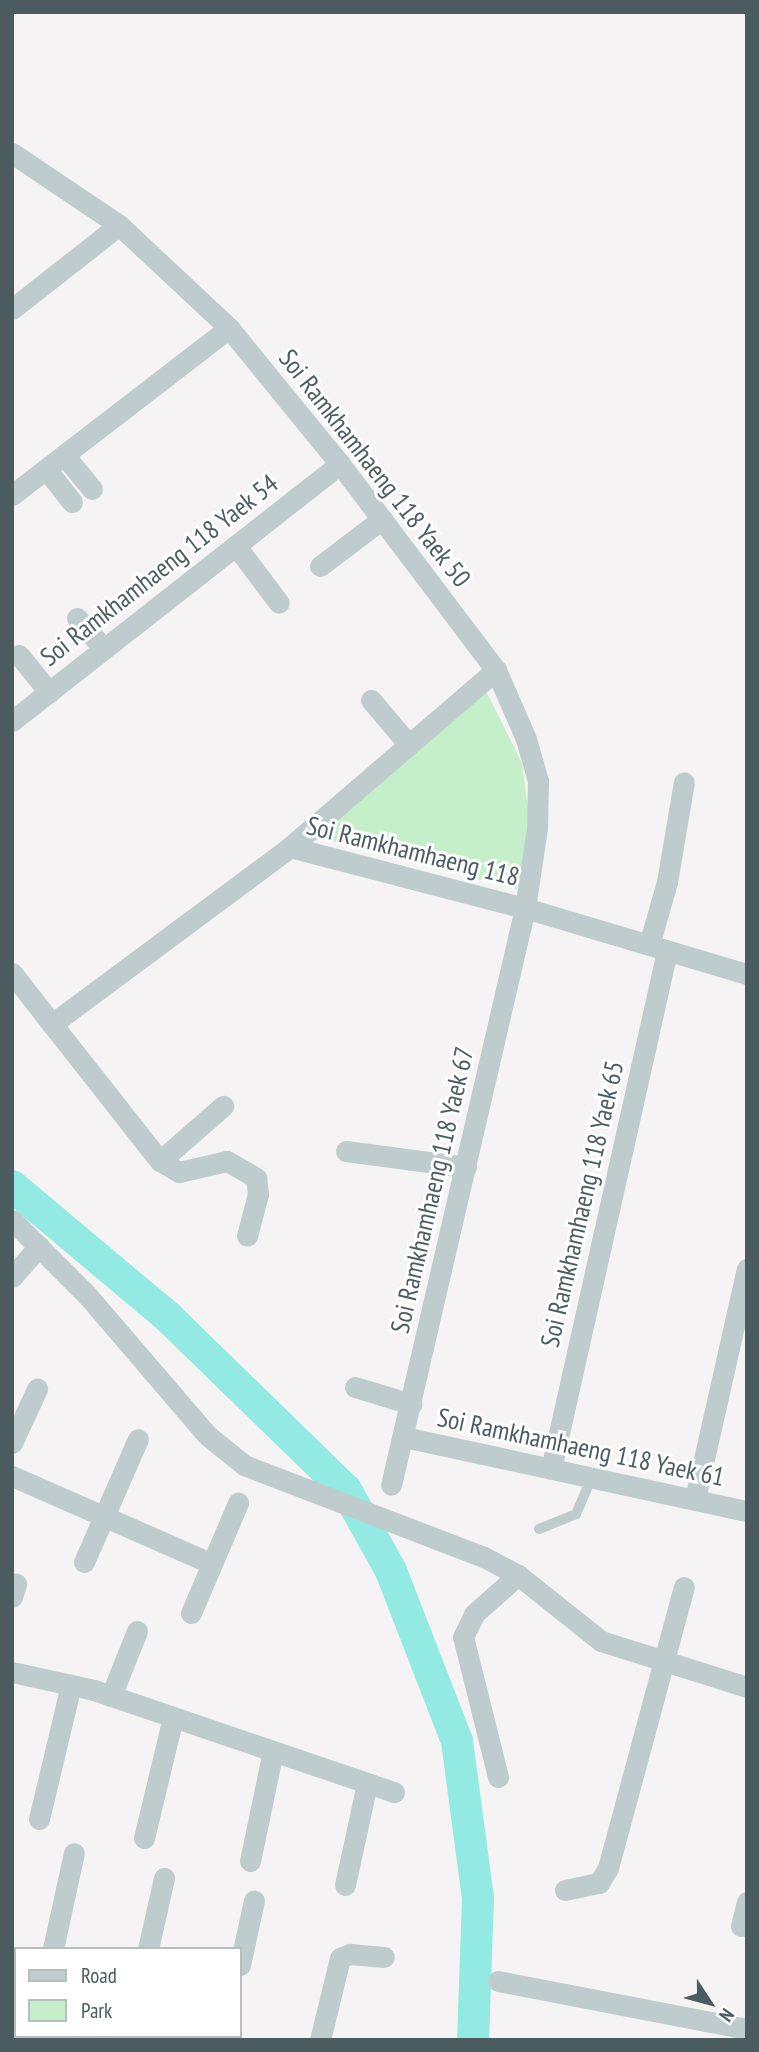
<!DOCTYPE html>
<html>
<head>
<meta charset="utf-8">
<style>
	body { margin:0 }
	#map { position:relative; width:759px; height:2052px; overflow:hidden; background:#f5f3f3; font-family:"PT Sans Narrow",sans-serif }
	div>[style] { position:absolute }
	.green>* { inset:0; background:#c4efc9 }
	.river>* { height:32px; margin:-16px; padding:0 16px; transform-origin:16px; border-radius:16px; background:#93eae3 }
	.lane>* { height:10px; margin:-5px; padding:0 5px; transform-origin:5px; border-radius:5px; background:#bfccce }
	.street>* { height:21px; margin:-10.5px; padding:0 10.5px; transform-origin:10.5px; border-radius:10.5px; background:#bfccce }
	span { translate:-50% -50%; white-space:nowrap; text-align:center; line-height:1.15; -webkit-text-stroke:6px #fff; paint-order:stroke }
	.street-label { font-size:26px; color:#4b5c60 }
	.frame { position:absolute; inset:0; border:14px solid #4b5c60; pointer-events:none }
	.legend { position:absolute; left:14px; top:1947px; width:228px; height:91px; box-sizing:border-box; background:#fff; border:2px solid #b7bebf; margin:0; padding:9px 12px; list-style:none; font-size:21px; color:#4b5c60 }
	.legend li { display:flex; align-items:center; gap:14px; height:35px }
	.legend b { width:35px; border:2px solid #b7bebf }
	.north { position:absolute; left:675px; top:1968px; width:70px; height:70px; -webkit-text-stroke:5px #fff; paint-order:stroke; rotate:126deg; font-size:19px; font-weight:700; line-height:28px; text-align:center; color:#4b5c60 }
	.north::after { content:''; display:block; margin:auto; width:24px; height:32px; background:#4b5c60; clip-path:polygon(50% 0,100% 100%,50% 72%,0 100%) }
</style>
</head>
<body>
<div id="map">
	<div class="green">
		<i style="clip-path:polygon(485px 689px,522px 763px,528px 808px,525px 858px,517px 889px,313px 836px)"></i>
	</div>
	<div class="river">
		<i style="left:12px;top:1186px;width:204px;rotate:40deg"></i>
		<i style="left:168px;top:1317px;width:248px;rotate:44.2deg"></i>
		<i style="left:346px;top:1490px;width:93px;rotate:60.9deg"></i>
		<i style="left:391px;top:1571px;width:182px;rotate:68.8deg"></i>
		<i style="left:457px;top:1741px;width:158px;rotate:82.4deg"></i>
		<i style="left:478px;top:1898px;width:142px;rotate:92deg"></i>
	</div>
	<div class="lane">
		<i style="left:539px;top:1529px;width:40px;rotate:-22deg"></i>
		<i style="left:576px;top:1514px;width:40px;rotate:-66.6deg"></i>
	</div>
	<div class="street">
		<i style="left:12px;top:153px;width:129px;rotate:33.9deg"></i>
		<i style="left:119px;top:225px;width:151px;rotate:43.1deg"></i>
		<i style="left:229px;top:328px;width:176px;rotate:50.8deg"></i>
		<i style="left:340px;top:464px;width:258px;rotate:52.9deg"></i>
		<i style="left:496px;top:670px;width:75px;rotate:66.5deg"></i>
		<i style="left:526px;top:739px;width:44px;rotate:74.1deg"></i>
		<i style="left:538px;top:781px;width:47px;rotate:91.2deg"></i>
		<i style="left:537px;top:828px;width:81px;rotate:98.5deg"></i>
		<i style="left:525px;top:908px;width:592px;rotate:103.07deg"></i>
		<i style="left:12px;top:309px;width:136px;rotate:-38.1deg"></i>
		<i style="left:64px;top:455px;width:44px;rotate:50.5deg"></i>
		<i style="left:46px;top:469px;width:42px;rotate:51.8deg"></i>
		<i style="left:12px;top:495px;width:274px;rotate:-37.6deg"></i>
		<i style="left:236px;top:546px;width:71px;rotate:53deg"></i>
		<i style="left:320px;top:566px;width:78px;rotate:-37.2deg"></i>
		<i style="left:77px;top:618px;width:41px;rotate:48.9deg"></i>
		<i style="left:19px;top:655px;width:48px;rotate:51deg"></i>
		<i style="left:371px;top:700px;width:59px;rotate:49.8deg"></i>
		<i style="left:12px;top:721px;width:417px;rotate:-38.1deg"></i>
		<i style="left:290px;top:847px;width:272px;rotate:-40.7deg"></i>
		<i style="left:649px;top:945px;width:66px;rotate:-74.1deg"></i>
		<i style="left:667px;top:882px;width:101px;rotate:-80.4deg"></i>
		<i style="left:12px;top:973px;width:65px;rotate:51.9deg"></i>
		<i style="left:52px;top:1024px;width:297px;rotate:-36.6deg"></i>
		<i style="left:290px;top:847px;width:243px;rotate:14.6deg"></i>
		<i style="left:525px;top:908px;width:232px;rotate:16.6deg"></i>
		<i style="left:52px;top:1024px;width:174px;rotate:51.8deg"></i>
		<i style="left:160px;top:1161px;width:22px;rotate:30deg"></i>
		<i style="left:179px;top:1172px;width:49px;rotate:-12.9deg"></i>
		<i style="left:227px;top:1161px;width:34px;rotate:30deg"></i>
		<i style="left:256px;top:1178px;width:16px;rotate:83deg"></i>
		<i style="left:258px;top:1194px;width:43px;rotate:104.7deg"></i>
		<i style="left:346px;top:1151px;width:121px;rotate:7.6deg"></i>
		<i style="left:160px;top:1161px;width:84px;rotate:-41.1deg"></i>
		<i style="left:12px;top:1220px;width:106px;rotate:45deg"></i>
		<i style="left:87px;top:1295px;width:184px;rotate:49.4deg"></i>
		<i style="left:207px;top:1435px;width:48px;rotate:39deg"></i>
		<i style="left:244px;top:1465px;width:257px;rotate:21deg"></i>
		<i style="left:484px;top:1557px;width:38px;rotate:28deg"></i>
		<i style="left:518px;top:1575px;width:106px;rotate:38.5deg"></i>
		<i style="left:601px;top:1641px;width:153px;rotate:17.5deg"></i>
		<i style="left:12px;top:1277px;width:41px;rotate:-48.9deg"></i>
		<i style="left:355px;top:1387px;width:59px;rotate:16.9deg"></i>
		<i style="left:404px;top:1437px;width:351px;rotate:12.2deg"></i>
		<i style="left:12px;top:1443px;width:60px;rotate:-65.2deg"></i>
		<i style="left:551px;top:1469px;width:531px;rotate:-77.38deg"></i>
		<i style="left:12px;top:1476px;width:216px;rotate:23.7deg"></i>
		<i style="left:695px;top:1499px;width:236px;rotate:-77.3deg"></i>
		<i style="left:84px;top:1562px;width:134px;rotate:-66.3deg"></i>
		<i style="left:12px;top:1597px;width:14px;rotate:-73deg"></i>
		<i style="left:191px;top:1613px;width:120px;rotate:-66.9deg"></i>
		<i style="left:12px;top:1672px;width:84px;rotate:12.4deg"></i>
		<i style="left:94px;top:1690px;width:317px;rotate:18.8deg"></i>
		<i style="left:111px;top:1696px;width:70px;rotate:-68.2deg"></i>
		<i style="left:498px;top:1777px;width:144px;rotate:-104deg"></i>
		<i style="left:463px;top:1637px;width:25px;rotate:-64deg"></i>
		<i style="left:474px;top:1614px;width:59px;rotate:-41.6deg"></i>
		<i style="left:39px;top:1819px;width:138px;rotate:-76.6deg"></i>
		<i style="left:144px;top:1838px;width:124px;rotate:-76.5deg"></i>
		<i style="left:250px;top:1861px;width:112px;rotate:-78.2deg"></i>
		<i style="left:345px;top:1885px;width:104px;rotate:-77.8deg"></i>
		<i style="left:565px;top:1890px;width:35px;rotate:-12deg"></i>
		<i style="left:599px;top:1883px;width:17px;rotate:-59deg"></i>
		<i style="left:608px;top:1868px;width:291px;rotate:-74.9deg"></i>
		<i style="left:741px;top:1926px;width:25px;rotate:-76deg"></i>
		<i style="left:53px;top:1949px;width:98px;rotate:-77.7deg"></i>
		<i style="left:148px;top:1949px;width:73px;rotate:-77.3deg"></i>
		<i style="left:240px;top:1965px;width:66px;rotate:-77.8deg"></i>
		<i style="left:498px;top:1981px;width:254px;rotate:10.9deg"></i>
		<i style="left:32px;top:2040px;width:4px;rotate:-76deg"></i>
		<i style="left:128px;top:2040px;width:4px;rotate:-76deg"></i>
		<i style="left:224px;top:2040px;width:4px;rotate:-76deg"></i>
		<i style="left:320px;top:2040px;width:84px;rotate:-76.3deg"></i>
		<i style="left:340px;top:1958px;width:11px;rotate:-22deg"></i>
		<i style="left:350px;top:1954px;width:34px;rotate:5deg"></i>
	</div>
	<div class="street-label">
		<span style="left:375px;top:468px;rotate:52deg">Soi Ramkhamhaeng 118 Yaek 50</span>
		<span style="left:159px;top:570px;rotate:-38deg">Soi Ramkhamhaeng 118 Yaek 54</span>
		<span style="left:413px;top:851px;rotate:14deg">Soi Ramkhamhaeng 118</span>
		<span style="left:432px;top:1190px;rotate:-77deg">Soi Ramkhamhaeng 118 Yaek 67</span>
		<span style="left:582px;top:1204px;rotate:-77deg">Soi Ramkhamhaeng 118 Yaek 65</span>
		<span style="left:581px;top:1447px;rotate:12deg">Soi Ramkhamhaeng 118 Yaek 61</span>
	</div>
	<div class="frame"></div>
	<ul class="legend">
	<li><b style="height:9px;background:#bfccce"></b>Road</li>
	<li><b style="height:19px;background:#c4efc9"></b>Park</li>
	</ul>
	<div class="north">N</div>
</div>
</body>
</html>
